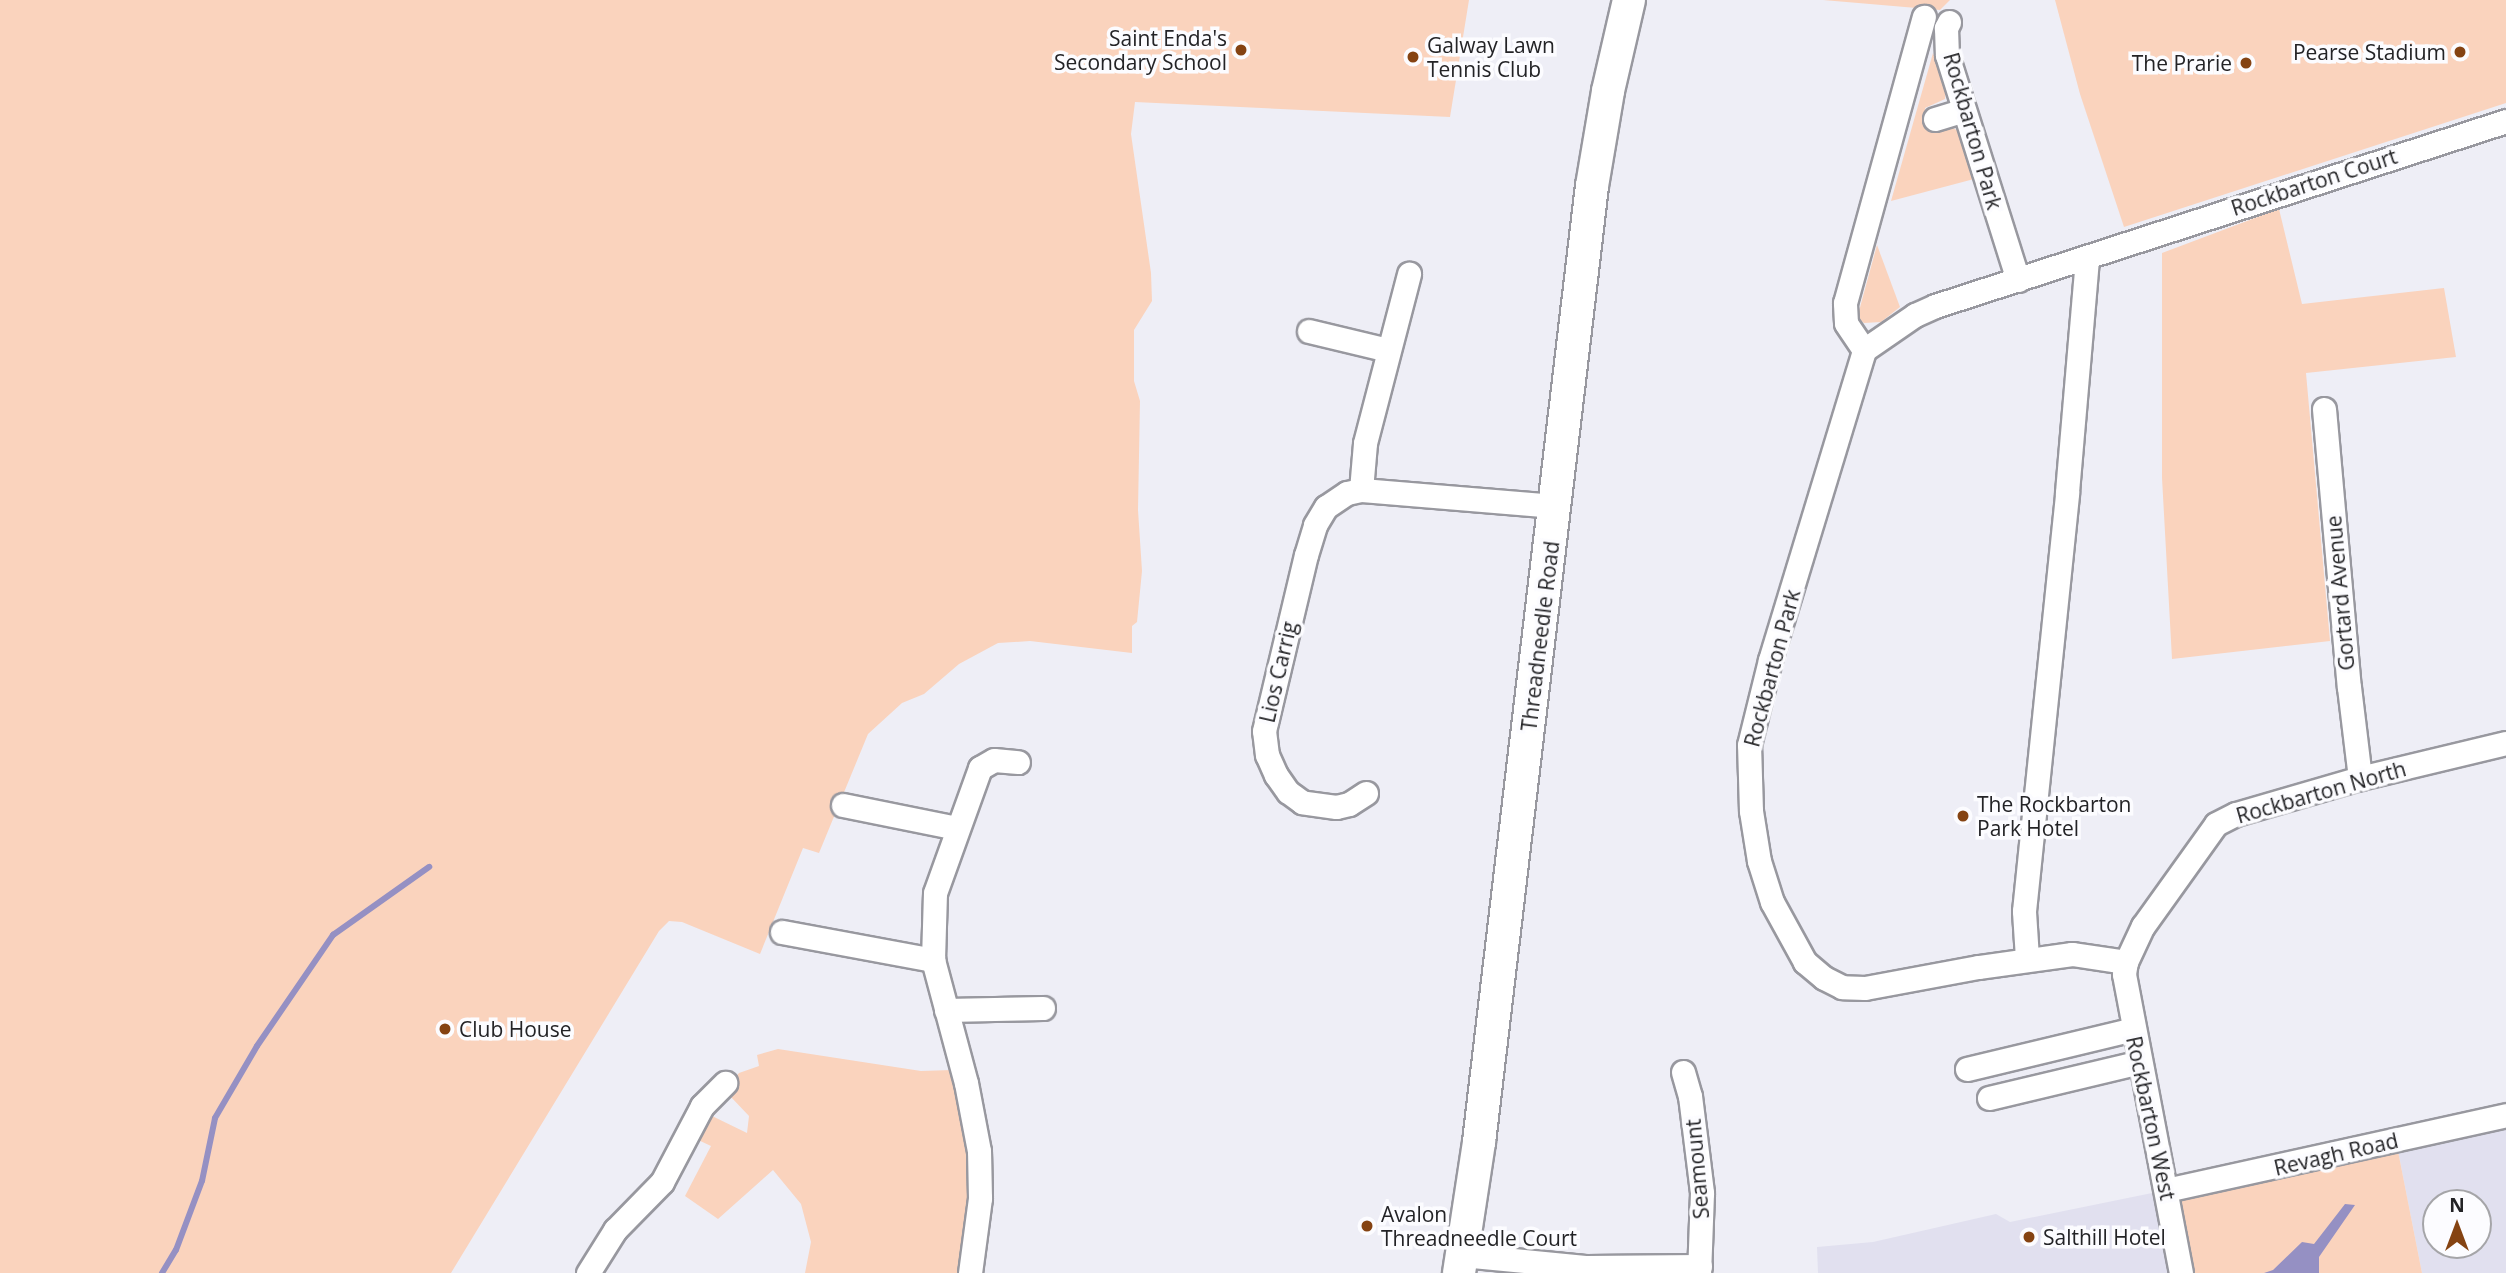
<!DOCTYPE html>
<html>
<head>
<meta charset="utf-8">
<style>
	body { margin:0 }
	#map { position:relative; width:2506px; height:1273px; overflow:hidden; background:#eeeef6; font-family:"Open Sans",sans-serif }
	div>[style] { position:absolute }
	.built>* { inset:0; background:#e1e0ef }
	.green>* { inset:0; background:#fad3bd }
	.water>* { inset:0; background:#9590c3 }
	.stream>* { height:6px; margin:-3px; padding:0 3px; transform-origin:3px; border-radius:3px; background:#9590c3 }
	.roads { filter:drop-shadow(2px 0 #98989f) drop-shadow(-2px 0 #98989f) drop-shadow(0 2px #98989f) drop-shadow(0 -2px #98989f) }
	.street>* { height:23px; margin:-11.5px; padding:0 11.5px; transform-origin:11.5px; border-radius:11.5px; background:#fff }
	.secondary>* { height:32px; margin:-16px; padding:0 16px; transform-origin:16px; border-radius:16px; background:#fff }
	.dots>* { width:19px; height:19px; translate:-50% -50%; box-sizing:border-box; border:4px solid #fcfcff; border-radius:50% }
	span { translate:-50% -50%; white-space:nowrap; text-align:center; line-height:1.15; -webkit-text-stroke:7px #fcfcff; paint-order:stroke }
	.poi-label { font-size:21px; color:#232326 }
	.right { translate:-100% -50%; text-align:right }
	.left { translate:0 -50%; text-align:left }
	.street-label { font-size:21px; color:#232326 }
	.north { position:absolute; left:2422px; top:1189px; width:70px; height:70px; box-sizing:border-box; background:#fcfcff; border:2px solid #a5a5a8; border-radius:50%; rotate:0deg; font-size:19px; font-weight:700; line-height:28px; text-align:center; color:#232326 }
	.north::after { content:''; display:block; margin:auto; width:24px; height:32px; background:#854312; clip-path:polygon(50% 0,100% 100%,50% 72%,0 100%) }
</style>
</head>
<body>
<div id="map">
	<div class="built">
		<i style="clip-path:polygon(evenodd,2506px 1123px,2506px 1273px,2422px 1273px,2397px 1146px,2506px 1123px,2436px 1203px,2478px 1203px,2478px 1245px,2436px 1245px,2436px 1203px)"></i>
		<i style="clip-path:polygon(2157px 1192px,2167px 1273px,1818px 1273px,1817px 1247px,1873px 1242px,1996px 1214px,2010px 1222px)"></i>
	</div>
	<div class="green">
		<i style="clip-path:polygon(0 0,1469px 0,1450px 117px,1135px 102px,1131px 134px,1151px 273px,1152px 301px,1134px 330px,1134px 381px,1140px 401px,1138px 510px,1142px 571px,1137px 622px,1132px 626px,1132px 653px,1030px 641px,998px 643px,959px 664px,924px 694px,902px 703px,868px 734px,819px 853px,803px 848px,760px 954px,682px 922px,669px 921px,659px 931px,451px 1273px,0 1273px)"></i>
		<i style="clip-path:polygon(1823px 0,1950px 0,1940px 10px)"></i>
		<i style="clip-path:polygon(2055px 0,2506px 0,2506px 103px,2124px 227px,2080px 94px)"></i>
		<i style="clip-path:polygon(1933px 53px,1946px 89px,1945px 99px,1925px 108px,1932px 131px,1948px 125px,1960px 132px,1974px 179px,1891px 201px)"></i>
		<i style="clip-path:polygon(2279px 209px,2302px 304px,2444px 288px,2456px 357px,2306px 373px,2330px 641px,2172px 659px,2162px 478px,2162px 253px)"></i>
		<i style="clip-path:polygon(1877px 245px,1900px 307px,1881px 322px,1864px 323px,1859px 319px,1859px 311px)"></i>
		<i style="clip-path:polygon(778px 1049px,921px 1071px,952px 1070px,966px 1147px,969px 1186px,959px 1273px,805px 1273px,811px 1242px,801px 1204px,773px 1170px,718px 1219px,685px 1196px,711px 1146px,696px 1139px,710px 1115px,747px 1133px,749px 1116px,730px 1096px,729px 1086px,739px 1073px,759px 1066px,757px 1055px)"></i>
		<i style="clip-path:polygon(2397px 1146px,2422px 1273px,2191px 1273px,2175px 1195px)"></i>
	</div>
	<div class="water">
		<i style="clip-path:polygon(2345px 1204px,2355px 1205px,2319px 1257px,2319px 1273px,2264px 1273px,2273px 1270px,2302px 1242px,2314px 1244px)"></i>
	</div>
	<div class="stream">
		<i style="left:162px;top:1273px;width:27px;rotate:-59deg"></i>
		<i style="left:176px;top:1250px;width:74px;rotate:-69.4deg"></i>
		<i style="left:202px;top:1181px;width:64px;rotate:-78.3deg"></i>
		<i style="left:215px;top:1118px;width:83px;rotate:-59.7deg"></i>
		<i style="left:257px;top:1046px;width:135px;rotate:-55.6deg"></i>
		<i style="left:333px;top:935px;width:118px;rotate:-35.3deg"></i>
	</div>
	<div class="roads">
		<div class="street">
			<i style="left:1949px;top:22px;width:7px;rotate:117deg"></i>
			<i style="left:1946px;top:28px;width:27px;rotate:88deg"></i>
			<i style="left:1947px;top:55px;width:236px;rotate:72.5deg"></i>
			<i style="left:1935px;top:119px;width:30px;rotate:-17deg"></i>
			<i style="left:1309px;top:331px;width:81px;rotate:13.5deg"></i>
			<i style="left:1864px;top:350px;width:32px;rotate:-124deg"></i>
			<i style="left:1846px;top:323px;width:20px;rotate:-93deg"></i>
			<i style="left:1845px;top:303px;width:297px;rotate:-74.6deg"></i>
			<i style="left:2324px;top:409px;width:279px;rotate:84.9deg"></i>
			<i style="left:2349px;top:687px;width:92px;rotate:83.1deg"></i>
			<i style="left:1361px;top:490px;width:47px;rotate:-85.1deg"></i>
			<i style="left:1365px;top:443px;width:175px;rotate:-75.4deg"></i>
			<i style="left:1366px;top:793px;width:20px;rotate:147deg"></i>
			<i style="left:1349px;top:804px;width:13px;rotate:167deg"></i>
			<i style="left:1336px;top:807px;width:34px;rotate:-172deg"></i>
			<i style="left:1302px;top:802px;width:17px;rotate:-144deg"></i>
			<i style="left:1288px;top:792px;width:21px;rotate:-125deg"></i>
			<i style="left:1276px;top:775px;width:22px;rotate:-114deg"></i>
			<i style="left:1267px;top:755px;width:24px;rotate:-97deg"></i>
			<i style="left:1264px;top:731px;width:181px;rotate:-76.6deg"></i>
			<i style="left:1306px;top:555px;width:31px;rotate:-73deg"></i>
			<i style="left:1315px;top:525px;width:21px;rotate:-59deg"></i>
			<i style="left:1326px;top:507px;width:25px;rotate:-34deg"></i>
			<i style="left:1347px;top:493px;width:14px;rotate:-12deg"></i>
			<i style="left:1361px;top:490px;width:195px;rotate:4.7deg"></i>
			<i style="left:843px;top:805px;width:116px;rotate:11.4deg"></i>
			<i style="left:782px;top:932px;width:154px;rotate:10.5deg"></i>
			<i style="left:2027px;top:958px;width:47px;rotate:-93.7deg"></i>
			<i style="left:2024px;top:911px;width:421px;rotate:-84.1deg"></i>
			<i style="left:2067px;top:492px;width:234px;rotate:-85.1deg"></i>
			<i style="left:2126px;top:962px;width:55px;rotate:-171.6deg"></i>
			<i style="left:2072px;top:954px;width:95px;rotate:172.1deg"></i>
			<i style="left:1978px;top:967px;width:115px;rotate:169.5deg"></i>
			<i style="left:1865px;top:988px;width:23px;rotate:-178deg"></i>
			<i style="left:1842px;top:987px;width:20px;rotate:-153deg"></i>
			<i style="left:1824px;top:978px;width:25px;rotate:-140deg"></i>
			<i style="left:1805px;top:962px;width:68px;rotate:-118.8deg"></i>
			<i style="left:1772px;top:902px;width:43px;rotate:-107.6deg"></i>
			<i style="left:1759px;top:861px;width:51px;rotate:-99.1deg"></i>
			<i style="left:1751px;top:811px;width:66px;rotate:-91.7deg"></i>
			<i style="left:1749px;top:745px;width:88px;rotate:-76.1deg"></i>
			<i style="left:1770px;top:660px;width:324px;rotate:-73.1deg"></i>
			<i style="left:1864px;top:350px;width:62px;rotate:-34.5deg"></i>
			<i style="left:1915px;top:315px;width:22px;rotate:-24deg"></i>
			<i style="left:1935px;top:306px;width:600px;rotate:-17.95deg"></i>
			<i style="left:946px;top:1010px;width:97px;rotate:-1.2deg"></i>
			<i style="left:1967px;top:1069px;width:171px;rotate:-13.5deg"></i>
			<i style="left:1683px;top:1072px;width:25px;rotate:74deg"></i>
			<i style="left:1690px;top:1096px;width:98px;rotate:82.9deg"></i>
			<i style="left:1702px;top:1193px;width:80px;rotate:92.1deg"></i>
			<i style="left:1989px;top:1098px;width:155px;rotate:-13.4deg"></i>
			<i style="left:2166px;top:1190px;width:348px;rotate:-12.4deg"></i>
			<i style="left:1462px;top:1255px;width:126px;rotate:5.5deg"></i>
			<i style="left:1587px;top:1267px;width:113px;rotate:-0.5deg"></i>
			<i style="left:588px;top:1273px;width:51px;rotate:-57.9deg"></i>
			<i style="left:615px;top:1230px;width:67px;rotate:-45.6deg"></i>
			<i style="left:662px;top:1182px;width:86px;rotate:-62.2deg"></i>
			<i style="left:702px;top:1106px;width:33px;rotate:-45deg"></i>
			<i style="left:970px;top:1273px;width:76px;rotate:-82.4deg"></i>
			<i style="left:980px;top:1198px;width:47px;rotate:-91.2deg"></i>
			<i style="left:979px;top:1151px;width:69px;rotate:-100.8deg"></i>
			<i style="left:966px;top:1083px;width:127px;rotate:-105deg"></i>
			<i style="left:933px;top:960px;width:67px;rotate:-88.3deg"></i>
			<i style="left:935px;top:893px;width:133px;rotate:-70.2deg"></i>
			<i style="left:980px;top:768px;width:16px;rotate:-30deg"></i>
			<i style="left:994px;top:760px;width:24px;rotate:5deg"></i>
			<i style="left:2181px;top:1273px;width:304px;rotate:-100.8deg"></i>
			<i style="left:2124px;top:974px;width:12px;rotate:-81deg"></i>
			<i style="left:2126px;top:962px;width:40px;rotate:-65deg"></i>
			<i style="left:2143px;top:926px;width:125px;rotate:-54.4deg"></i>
			<i style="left:2216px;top:824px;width:22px;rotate:-27deg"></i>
			<i style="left:2236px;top:814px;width:129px;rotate:-16.2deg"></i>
			<i style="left:2360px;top:778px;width:150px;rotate:-13.5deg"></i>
		</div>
		<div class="secondary">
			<i style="left:1459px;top:1273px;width:133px;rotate:-81.3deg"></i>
			<i style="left:1479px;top:1142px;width:963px;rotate:-83.26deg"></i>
			<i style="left:1592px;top:186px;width:96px;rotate:-80.4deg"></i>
			<i style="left:1608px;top:91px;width:93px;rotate:-77deg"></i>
		</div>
	</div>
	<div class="dots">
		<i style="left:1241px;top:50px;background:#854312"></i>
		<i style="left:2460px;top:52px;background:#854312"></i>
		<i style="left:1413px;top:57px;background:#854312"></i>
		<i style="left:2246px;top:63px;background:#854312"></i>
		<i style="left:1963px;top:816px;background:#854312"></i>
		<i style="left:445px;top:1029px;background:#854312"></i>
		<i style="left:1367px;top:1226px;background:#854312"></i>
		<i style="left:2029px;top:1237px;background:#854312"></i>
	</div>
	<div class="poi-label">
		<span class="right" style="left:1227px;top:50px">Saint Enda's<br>Secondary School</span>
		<span class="left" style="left:1427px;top:57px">Galway Lawn<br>Tennis Club</span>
		<span class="right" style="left:2446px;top:52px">Pearse Stadium</span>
		<span class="right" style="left:2232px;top:63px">The Prarie</span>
		<span class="left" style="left:1977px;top:816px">The Rockbarton<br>Park Hotel</span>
		<span class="left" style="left:459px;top:1029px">Club House</span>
		<span class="left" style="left:1381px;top:1226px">Avalon<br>Threadneedle Court</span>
		<span class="left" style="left:2043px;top:1237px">Salthill Hotel</span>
	</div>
	<div class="street-label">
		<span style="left:1973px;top:131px;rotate:74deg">Rockbarton Park</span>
		<span style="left:2314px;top:182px;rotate:-18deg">Rockbarton Court</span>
		<span style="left:2340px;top:593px;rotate:-95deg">Gortard Avenue</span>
		<span style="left:1540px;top:636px;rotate:-83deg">Threadneedle Road</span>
		<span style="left:1772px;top:668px;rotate:-75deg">Rockbarton Park</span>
		<span style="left:1278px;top:672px;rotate:-77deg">Lios Carrig</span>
		<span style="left:2321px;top:792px;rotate:-16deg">Rockbarton North</span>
		<span style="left:2151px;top:1118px;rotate:78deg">Rockbarton West</span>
		<span style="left:2336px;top:1154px;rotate:-13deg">Revagh Road</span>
		<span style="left:1697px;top:1169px;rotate:-95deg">Seamount</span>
	</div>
	<div class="north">N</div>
</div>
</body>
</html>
